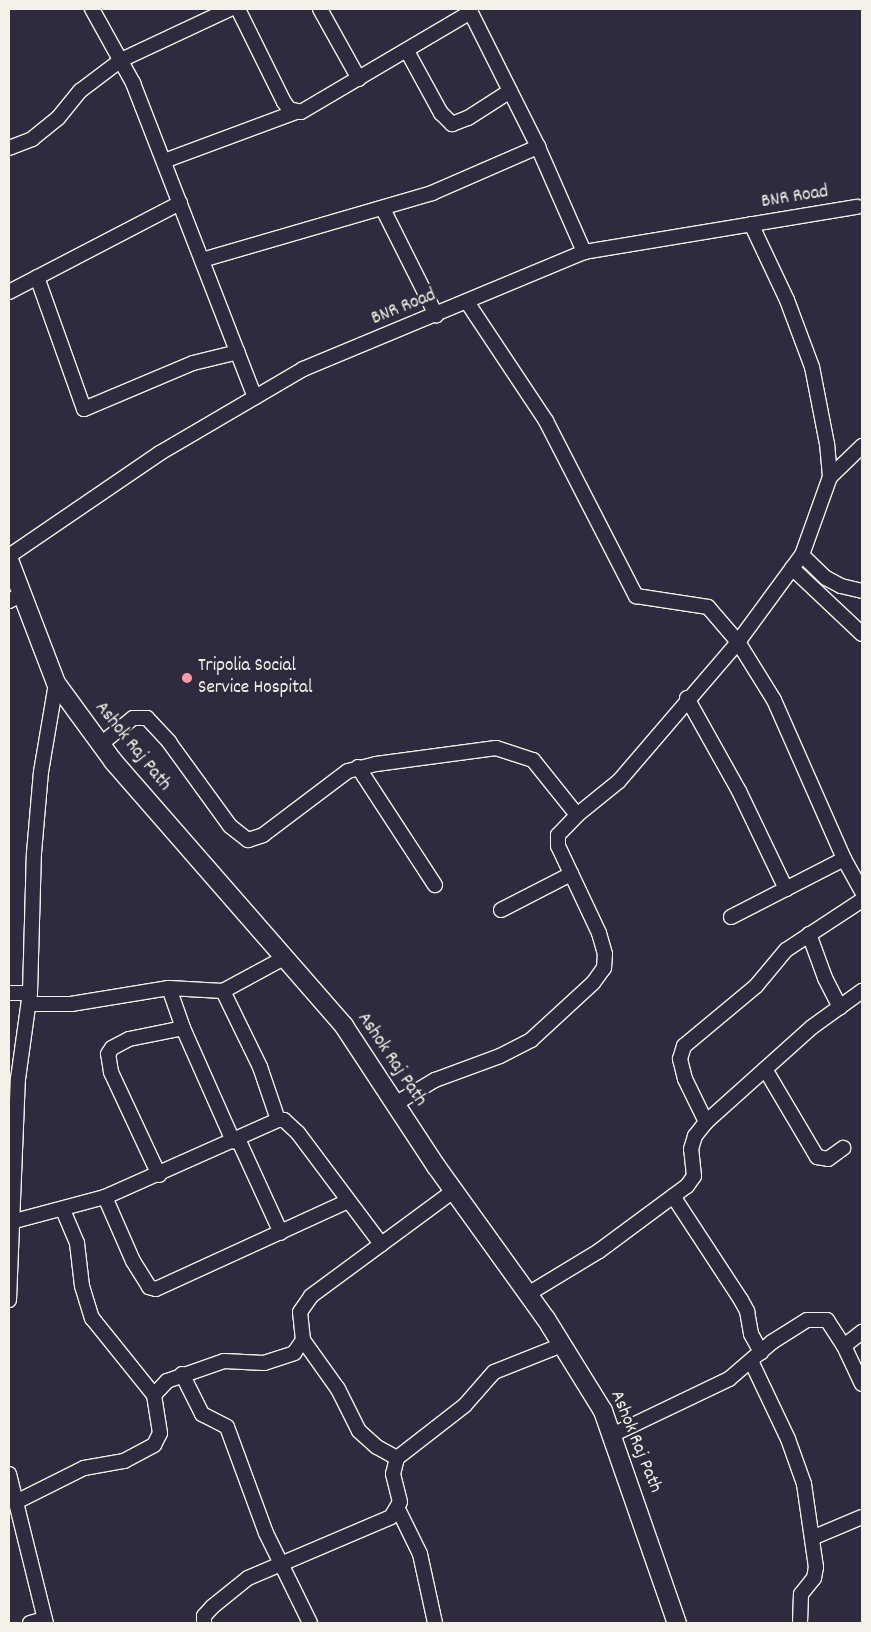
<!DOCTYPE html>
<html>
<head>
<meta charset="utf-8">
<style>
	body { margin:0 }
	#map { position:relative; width:871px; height:1632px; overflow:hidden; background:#2f2a3d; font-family:Dekko,sans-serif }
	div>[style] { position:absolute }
	.roads { filter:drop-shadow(1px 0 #f4f1e8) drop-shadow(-1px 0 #f4f1e8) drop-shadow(0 1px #f4f1e8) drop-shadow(0 -1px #f4f1e8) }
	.minor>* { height:14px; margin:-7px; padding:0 7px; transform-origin:7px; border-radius:7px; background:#2f2a3d }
	.major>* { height:18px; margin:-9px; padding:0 9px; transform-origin:9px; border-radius:9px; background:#2f2a3d }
	.dots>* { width:14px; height:14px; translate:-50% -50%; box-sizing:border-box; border:2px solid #2f2a3d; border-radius:50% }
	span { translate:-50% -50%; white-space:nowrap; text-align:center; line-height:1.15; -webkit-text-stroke:4.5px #2f2a3d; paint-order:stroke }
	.street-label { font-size:19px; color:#f4f1e8 }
	.poi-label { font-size:19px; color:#f4f1e8 }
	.left { translate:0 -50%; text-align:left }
	.frame { position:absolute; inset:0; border:10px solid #f4f1e8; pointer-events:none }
</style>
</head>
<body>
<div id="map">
	<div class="roads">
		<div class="minor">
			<i style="left:92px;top:9px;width:85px;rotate:61deg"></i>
			<i style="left:133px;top:83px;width:337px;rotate:68.8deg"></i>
			<i style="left:238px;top:9px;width:104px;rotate:63.7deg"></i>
			<i style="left:284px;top:102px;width:9px;rotate:54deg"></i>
			<i style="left:289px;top:109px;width:12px;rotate:14deg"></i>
			<i style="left:301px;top:112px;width:197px;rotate:-30.5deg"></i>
			<i style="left:320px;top:9px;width:80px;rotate:60.9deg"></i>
			<i style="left:469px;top:9px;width:154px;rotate:63.4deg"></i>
			<i style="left:538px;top:147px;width:115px;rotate:66.3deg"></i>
			<i style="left:407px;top:51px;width:71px;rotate:61.3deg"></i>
			<i style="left:441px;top:113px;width:16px;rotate:45deg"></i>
			<i style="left:452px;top:124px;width:17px;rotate:-21deg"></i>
			<i style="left:468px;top:118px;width:50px;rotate:-32.7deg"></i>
			<i style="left:9px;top:148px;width:25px;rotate:-21deg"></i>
			<i style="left:32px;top:139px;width:33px;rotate:-39deg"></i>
			<i style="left:58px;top:118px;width:35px;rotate:-51deg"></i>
			<i style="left:80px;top:91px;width:51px;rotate:-37.1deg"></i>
			<i style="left:121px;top:60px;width:120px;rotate:-25.1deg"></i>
			<i style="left:164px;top:161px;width:141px;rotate:-20.4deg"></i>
			<i style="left:383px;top:209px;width:119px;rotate:63.4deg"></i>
			<i style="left:202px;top:260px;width:240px;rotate:-16.2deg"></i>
			<i style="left:432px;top:193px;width:116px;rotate:-23.5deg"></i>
			<i style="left:37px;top:277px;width:140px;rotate:70.4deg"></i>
			<i style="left:84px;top:409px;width:118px;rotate:-22.9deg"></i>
			<i style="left:193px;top:363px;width:46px;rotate:-13.7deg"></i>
			<i style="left:9px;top:292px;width:193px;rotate:-27.5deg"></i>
			<i style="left:467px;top:302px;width:143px;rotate:56.4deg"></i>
			<i style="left:546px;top:421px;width:197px;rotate:62.8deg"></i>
			<i style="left:636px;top:596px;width:73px;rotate:8.7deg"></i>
			<i style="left:708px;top:607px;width:46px;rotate:49.4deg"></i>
			<i style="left:738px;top:642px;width:68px;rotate:58.2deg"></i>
			<i style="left:774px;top:700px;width:174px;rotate:66.2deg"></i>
			<i style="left:844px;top:859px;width:38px;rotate:61deg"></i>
			<i style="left:830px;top:477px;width:45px;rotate:-44.1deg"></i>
			<i style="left:802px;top:555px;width:33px;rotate:44deg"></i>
			<i style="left:826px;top:578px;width:17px;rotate:28deg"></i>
			<i style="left:841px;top:586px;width:22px;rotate:13deg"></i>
			<i style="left:9px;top:556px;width:183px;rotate:-34.3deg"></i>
			<i style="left:160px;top:453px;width:166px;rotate:-30.4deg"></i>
			<i style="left:303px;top:369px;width:304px;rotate:-22.6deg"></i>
			<i style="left:584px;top:252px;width:277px;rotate:-9.4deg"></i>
			<i style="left:792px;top:568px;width:96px;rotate:43.3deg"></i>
			<i style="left:9px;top:601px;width:15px;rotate:-28deg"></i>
			<i style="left:687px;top:698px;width:107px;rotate:60.8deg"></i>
			<i style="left:739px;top:791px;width:109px;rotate:64.4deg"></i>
			<i style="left:101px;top:744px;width:41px;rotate:-39.1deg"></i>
			<i style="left:133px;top:718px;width:14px"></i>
			<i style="left:147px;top:718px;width:33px;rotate:47deg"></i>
			<i style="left:169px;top:742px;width:104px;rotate:54deg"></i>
			<i style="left:230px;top:826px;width:23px;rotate:38deg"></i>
			<i style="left:248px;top:840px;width:16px;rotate:-18deg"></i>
			<i style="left:263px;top:835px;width:106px;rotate:-37deg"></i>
			<i style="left:348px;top:771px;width:29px;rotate:-14deg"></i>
			<i style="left:376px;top:764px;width:121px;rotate:-7.6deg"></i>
			<i style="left:496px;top:748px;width:39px;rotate:18deg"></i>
			<i style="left:533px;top:760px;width:70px;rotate:51.3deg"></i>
			<i style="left:358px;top:767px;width:141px;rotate:56.9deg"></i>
			<i style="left:501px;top:910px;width:79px;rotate:-27.2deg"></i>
			<i style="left:731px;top:917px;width:127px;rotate:-27.2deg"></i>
			<i style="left:809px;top:934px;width:47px;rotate:70deg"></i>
			<i style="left:825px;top:978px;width:33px;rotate:63deg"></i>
			<i style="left:169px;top:988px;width:42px;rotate:70.7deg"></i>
			<i style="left:183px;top:1028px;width:124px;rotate:66.1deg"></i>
			<i style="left:223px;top:991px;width:85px;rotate:64deg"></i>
			<i style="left:260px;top:1067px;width:56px;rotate:71.2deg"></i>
			<i style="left:9px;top:993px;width:21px"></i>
			<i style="left:29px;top:1004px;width:42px"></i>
			<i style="left:71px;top:1004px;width:99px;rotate:-9.3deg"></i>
			<i style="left:169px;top:988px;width:54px;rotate:3.2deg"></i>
			<i style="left:223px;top:991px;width:69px;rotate:-28.4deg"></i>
			<i style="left:765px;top:1069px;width:102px;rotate:59.4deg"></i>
			<i style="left:817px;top:1157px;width:11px;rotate:10deg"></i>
			<i style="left:828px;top:1159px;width:19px;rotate:-36deg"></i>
			<i style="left:395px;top:1104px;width:47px;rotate:-31deg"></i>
			<i style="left:435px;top:1080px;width:69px;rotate:-20.3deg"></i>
			<i style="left:500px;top:1056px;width:35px;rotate:-27deg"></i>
			<i style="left:531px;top:1040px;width:84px;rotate:-42.6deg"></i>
			<i style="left:593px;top:983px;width:19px;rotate:-54deg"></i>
			<i style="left:604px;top:968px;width:14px;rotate:-86deg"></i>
			<i style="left:605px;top:954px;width:22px;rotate:-106deg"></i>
			<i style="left:599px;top:933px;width:96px;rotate:-115.2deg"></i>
			<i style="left:558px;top:846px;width:11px;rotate:-90deg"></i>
			<i style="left:558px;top:835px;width:28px;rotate:-46deg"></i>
			<i style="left:577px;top:815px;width:54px;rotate:-39deg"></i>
			<i style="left:619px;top:781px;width:183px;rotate:-49.4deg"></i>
			<i style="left:738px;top:642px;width:108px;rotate:-53.7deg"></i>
			<i style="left:802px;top:555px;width:83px;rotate:-70.3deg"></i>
			<i style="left:830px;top:477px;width:33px;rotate:-95deg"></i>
			<i style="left:827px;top:444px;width:78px;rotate:-101deg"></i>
			<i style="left:812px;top:367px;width:72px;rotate:-110.5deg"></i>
			<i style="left:787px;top:300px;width:84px;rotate:-115.3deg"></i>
			<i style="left:706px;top:1122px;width:48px;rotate:-116deg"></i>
			<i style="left:685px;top:1079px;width:21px;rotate:-104deg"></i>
			<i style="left:680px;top:1059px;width:14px;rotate:-73deg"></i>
			<i style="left:684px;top:1046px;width:94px;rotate:-39.8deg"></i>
			<i style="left:756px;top:986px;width:47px;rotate:-50.2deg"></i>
			<i style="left:786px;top:950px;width:91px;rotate:-33.3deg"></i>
			<i style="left:238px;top:1139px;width:103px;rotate:65.4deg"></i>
			<i style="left:159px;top:1175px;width:114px;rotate:-115deg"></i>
			<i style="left:111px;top:1072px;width:18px;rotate:-99deg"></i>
			<i style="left:108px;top:1054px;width:7px;rotate:-56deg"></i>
			<i style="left:112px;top:1048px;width:19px;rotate:-28deg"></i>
			<i style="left:129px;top:1039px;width:55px;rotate:-11.5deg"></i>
			<i style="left:673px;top:1196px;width:124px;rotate:56.8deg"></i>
			<i style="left:741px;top:1300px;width:13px;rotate:61deg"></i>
			<i style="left:747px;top:1311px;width:23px;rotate:80deg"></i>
			<i style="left:751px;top:1334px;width:21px;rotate:61deg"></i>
			<i style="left:105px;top:1197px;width:70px;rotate:66.4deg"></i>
			<i style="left:133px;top:1261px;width:31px;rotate:58deg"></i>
			<i style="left:149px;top:1287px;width:7px;rotate:16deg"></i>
			<i style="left:156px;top:1289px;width:211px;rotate:-24.6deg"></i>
			<i style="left:63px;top:1210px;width:36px;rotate:67deg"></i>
			<i style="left:77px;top:1243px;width:43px;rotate:83.4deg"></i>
			<i style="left:82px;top:1286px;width:34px;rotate:73deg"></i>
			<i style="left:92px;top:1318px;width:99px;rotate:51.2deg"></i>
			<i style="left:11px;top:1222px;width:97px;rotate:-14.9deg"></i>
			<i style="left:105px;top:1197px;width:189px;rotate:-24deg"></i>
			<i style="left:278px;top:1120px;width:6px"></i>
			<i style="left:284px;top:1120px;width:19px;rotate:43deg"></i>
			<i style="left:298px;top:1133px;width:139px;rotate:53.2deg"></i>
			<i style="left:528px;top:1294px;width:83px;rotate:-31.2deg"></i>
			<i style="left:599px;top:1251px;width:109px;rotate:-36.5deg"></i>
			<i style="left:687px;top:1186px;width:12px;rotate:-55deg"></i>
			<i style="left:694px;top:1176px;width:27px;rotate:-96deg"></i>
			<i style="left:691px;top:1149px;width:14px;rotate:-73deg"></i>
			<i style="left:695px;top:1136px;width:18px;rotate:-52deg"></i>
			<i style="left:706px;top:1122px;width:142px;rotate:-41.9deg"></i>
			<i style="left:812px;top:1027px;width:62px;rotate:-35.8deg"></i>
			<i style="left:9px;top:1300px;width:221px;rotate:-87.7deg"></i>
			<i style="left:18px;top:1079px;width:87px;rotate:-82.1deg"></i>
			<i style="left:30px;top:993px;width:140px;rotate:-88.4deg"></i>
			<i style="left:34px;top:853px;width:81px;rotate:-85.1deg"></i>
			<i style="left:41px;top:772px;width:90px;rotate:-80.4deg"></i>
			<i style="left:303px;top:1340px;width:60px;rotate:54.5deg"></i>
			<i style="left:338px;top:1389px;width:47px;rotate:63.4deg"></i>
			<i style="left:359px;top:1431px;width:24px;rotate:42deg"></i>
			<i style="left:377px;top:1447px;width:23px;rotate:29deg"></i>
			<i style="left:844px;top:1346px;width:42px;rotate:64.7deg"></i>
			<i style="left:751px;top:1361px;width:86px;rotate:64.6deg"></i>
			<i style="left:788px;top:1439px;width:48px;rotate:70.4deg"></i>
			<i style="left:804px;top:1484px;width:84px;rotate:81.8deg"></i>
			<i style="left:816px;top:1567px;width:11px;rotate:100deg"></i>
			<i style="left:814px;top:1578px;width:21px;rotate:129deg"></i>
			<i style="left:801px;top:1594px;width:29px;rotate:92deg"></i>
			<i style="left:182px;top:1374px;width:45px;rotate:63.4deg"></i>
			<i style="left:202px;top:1414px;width:28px;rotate:27deg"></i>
			<i style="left:227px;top:1427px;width:113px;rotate:69.8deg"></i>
			<i style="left:266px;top:1533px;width:100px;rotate:63.9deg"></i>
			<i style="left:612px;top:1435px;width:130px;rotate:-25.6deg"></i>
			<i style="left:729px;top:1379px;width:57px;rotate:-40.7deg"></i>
			<i style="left:772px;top:1342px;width:41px;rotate:-32.2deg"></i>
			<i style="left:807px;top:1320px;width:20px"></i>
			<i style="left:827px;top:1320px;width:31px;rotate:57deg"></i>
			<i style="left:844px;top:1346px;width:23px;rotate:-38deg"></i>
			<i style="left:9px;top:1474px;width:154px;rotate:76.1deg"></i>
			<i style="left:16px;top:1502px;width:76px;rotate:-26.6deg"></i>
			<i style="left:84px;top:1468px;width:41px;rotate:-9.9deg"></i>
			<i style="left:124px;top:1461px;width:34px;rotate:-28deg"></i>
			<i style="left:154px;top:1445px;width:13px;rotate:-63deg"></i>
			<i style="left:160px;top:1433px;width:38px;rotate:-99deg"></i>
			<i style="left:154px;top:1395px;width:19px;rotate:-47deg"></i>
			<i style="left:167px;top:1381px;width:60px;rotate:-19.3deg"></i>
			<i style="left:224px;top:1361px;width:40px;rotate:2.9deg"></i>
			<i style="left:264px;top:1363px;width:32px;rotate:-18deg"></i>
			<i style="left:294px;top:1353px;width:16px;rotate:-55deg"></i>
			<i style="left:303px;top:1340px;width:28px;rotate:-96deg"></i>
			<i style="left:300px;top:1312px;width:19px;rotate:-55deg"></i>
			<i style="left:311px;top:1296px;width:179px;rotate:-36.4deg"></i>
			<i style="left:398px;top:1509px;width:50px;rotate:63.9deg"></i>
			<i style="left:420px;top:1554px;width:71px;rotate:77.7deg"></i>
			<i style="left:812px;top:1538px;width:54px;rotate:-22.8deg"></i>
			<i style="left:30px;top:1623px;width:15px;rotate:-16deg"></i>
			<i style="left:204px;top:1623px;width:7px;rotate:-90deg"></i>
			<i style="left:204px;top:1616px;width:12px;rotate:-48deg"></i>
			<i style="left:212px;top:1607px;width:46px;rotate:-38.9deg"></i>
			<i style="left:248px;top:1578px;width:155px;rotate:-23.1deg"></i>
			<i style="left:391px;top:1517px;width:17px;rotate:-59deg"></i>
			<i style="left:400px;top:1502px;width:29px;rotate:-104deg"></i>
			<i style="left:393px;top:1474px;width:16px;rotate:-76deg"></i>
			<i style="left:397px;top:1458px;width:86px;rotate:-37.9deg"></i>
			<i style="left:465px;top:1405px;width:44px;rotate:-48.7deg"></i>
			<i style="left:494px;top:1372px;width:73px;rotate:-21.7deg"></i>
		</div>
		<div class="major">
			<i style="left:9px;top:560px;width:132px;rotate:69.1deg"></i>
			<i style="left:56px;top:683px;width:97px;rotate:53.8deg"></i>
			<i style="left:113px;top:761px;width:352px;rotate:48.9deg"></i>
			<i style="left:344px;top:1026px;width:168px;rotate:56.7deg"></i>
			<i style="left:436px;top:1166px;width:188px;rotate:54.3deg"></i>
			<i style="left:546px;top:1319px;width:108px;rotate:58.2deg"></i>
			<i style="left:603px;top:1411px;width:225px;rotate:70.8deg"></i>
		</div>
	</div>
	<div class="dots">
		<i style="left:187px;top:678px;background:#ff9aa2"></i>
	</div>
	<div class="street-label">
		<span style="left:795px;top:198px;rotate:-9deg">BNR Road</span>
		<span style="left:404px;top:308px;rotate:-22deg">BNR Road</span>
		<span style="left:132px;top:747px;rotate:51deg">Ashok Raj Path</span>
		<span style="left:391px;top:1060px;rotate:56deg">Ashok Raj Path</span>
		<span style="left:635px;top:1442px;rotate:68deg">Ashok Raj Path</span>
	</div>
	<div class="poi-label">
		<span class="left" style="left:198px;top:678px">Tripolia Social<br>Service Hospital</span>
	</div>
	<div class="frame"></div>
</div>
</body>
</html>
